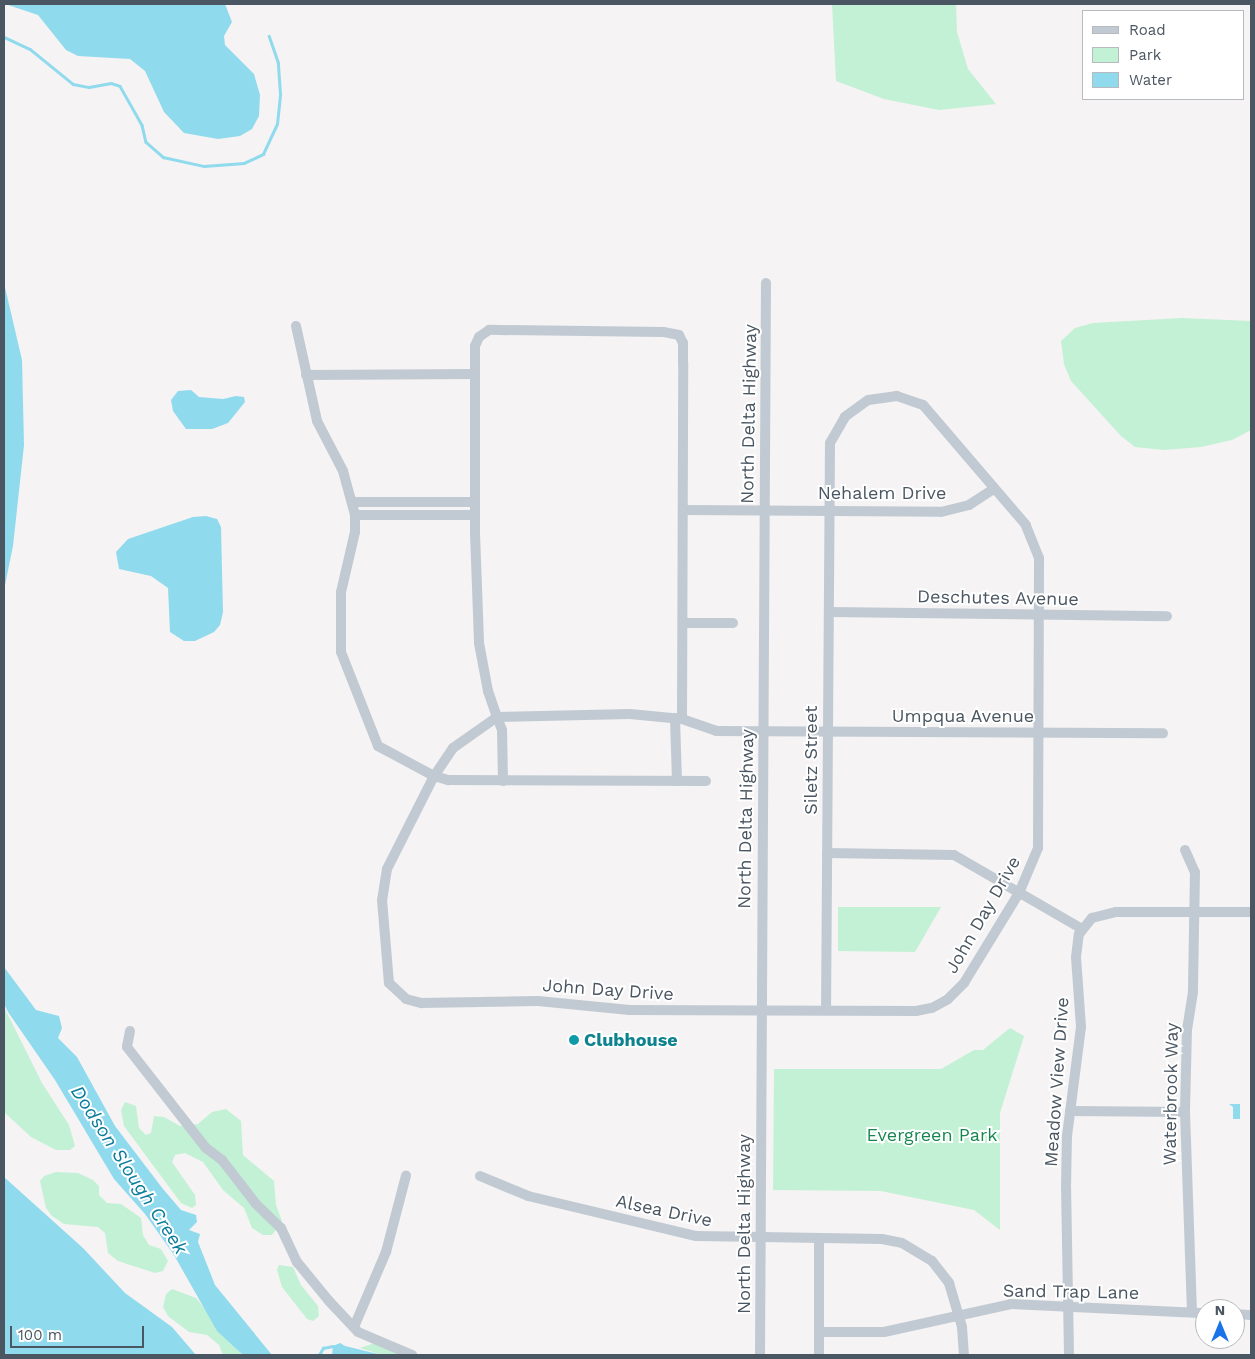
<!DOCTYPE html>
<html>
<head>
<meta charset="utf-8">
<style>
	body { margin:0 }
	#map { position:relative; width:1255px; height:1359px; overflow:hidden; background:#f5f3f3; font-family:"Work Sans",sans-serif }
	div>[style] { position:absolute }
	.green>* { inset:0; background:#c3f1d5 }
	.water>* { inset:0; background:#90daee }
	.stream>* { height:2.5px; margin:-1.25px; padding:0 1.25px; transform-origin:1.25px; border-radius:1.25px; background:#90daee }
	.minor>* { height:10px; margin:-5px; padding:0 5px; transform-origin:5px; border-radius:5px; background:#c1cad2 }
	.dots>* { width:14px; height:14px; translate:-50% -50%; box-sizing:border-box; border:2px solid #fff; border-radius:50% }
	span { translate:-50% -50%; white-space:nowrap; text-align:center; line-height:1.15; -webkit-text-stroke:4px #fff; paint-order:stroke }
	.street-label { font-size:18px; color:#4a5661 }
	.culture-label { font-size:18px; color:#0d838f; font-weight:700 }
	.left { translate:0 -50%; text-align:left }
	.park-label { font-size:18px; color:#17864f }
	.water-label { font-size:19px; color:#0c7c9b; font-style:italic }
	.frame { position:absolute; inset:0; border:5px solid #4a5661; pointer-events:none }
	.legend { position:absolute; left:1082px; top:10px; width:162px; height:90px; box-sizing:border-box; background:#fff; border:1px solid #b7bbc0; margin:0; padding:6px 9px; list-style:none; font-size:15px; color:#4a5661 }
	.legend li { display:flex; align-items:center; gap:10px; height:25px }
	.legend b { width:25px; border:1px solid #b7bbc0 }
	.north { position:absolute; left:1195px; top:1299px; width:50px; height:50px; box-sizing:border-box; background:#fff; border:1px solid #b7bbc0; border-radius:50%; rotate:0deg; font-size:14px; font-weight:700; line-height:20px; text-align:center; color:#4a5661 }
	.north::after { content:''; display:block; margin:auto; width:18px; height:22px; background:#1a73e8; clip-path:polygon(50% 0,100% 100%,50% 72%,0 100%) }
	.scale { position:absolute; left:10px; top:1326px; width:134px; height:22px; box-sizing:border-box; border:2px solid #4a5661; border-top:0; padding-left:6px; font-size:15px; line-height:18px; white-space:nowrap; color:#4a5661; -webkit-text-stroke:4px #fff; paint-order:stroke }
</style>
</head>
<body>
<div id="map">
	<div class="green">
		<i style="clip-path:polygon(832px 4px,956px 4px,957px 32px,968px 69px,996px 104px,939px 110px,884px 99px,836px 81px)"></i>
		<i style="clip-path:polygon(1182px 318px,1251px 321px,1251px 430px,1232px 440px,1201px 447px,1164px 450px,1135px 447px,1121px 436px,1071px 381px,1064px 364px,1061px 341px,1075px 328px,1093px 323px)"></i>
		<i style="clip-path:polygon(838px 907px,941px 907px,915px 952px,838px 951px)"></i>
		<i style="clip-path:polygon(4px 1007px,42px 1083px,69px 1125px,75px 1146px,70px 1150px,56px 1150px,31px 1137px,4px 1112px)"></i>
		<i style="clip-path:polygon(1010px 1028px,1024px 1036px,1000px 1113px,1000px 1230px,974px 1210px,881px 1191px,773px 1190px,774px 1069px,941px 1069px,974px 1050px,983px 1050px)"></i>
		<i style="clip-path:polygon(125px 1102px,136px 1106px,139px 1128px,146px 1135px,151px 1133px,154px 1116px,164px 1117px,180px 1126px,198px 1124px,212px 1112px,226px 1109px,241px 1121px,243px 1155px,274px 1181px,276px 1205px,282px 1221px,272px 1235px,263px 1235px,252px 1228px,244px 1208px,223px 1190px,203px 1162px,185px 1153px,175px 1155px,172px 1162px,195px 1195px,196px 1205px,192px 1208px,181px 1203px,124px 1126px,121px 1110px)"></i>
		<i style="clip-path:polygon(56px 1172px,78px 1173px,93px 1180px,99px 1186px,99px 1195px,107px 1203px,121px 1204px,141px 1218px,143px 1235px,149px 1245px,161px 1249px,168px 1261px,163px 1271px,155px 1273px,118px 1261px,108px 1253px,105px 1233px,98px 1227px,64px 1224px,52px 1216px,46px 1208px,40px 1181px,44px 1176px)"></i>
		<i style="clip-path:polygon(279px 1265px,293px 1267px,301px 1285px,318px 1306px,319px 1316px,313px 1321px,307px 1319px,282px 1287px,277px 1270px)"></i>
		<i style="clip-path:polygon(172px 1289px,196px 1298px,242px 1355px,223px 1355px,219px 1345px,207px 1335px,189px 1332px,168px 1316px,163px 1307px,166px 1294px)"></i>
		<i style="clip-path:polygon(375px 1343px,400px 1355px,382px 1355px,360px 1348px)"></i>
	</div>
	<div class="water">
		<i style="clip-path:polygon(5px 4px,225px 4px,232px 22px,224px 36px,225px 45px,254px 74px,260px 95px,259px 116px,252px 129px,240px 136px,218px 139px,184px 133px,164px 112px,145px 71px,130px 59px,78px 56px,66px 50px,38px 15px)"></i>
		<i style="clip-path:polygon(4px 283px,22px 360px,24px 445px,13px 546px,4px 590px)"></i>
		<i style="clip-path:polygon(191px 390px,199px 397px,223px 399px,236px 396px,244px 397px,245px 402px,228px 423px,212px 429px,186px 429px,173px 411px,171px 400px,178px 391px)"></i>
		<i style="clip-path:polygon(206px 516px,217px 519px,221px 527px,223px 612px,220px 625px,214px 632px,195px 641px,184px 641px,170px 632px,168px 588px,151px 576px,119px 569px,116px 552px,128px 539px,193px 517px)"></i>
		<i style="clip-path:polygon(4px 967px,36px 1010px,59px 1016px,62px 1028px,58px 1038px,77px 1057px,115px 1126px,163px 1189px,181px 1210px,196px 1215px,197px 1222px,189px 1230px,200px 1234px,198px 1242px,215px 1285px,272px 1355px,243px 1355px,217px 1331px,174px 1255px,145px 1214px,114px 1179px,55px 1080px,8px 1012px,4px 1004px)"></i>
		<i style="clip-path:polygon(1229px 1104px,1240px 1104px,1240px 1119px,1233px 1119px,1233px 1107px)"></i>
		<i style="clip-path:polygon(4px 1177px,83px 1248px,125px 1293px,172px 1327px,196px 1355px,4px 1355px)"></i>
		<i style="clip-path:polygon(340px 1343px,345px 1346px,382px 1355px,332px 1355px,333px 1346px)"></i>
	</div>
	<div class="stream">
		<i style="left:4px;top:37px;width:29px;rotate:25deg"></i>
		<i style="left:30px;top:49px;width:55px;rotate:39.1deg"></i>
		<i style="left:73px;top:84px;width:16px;rotate:11deg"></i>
		<i style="left:89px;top:87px;width:22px;rotate:-10deg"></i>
		<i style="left:111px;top:83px;width:9px;rotate:18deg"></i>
		<i style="left:120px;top:86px;width:45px;rotate:60.6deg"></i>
		<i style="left:142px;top:125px;width:17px;rotate:77deg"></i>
		<i style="left:146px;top:142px;width:23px;rotate:41deg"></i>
		<i style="left:163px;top:157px;width:42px;rotate:12.4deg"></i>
		<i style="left:204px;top:166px;width:40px;rotate:-4.3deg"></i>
		<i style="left:244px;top:163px;width:21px;rotate:-25deg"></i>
		<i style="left:263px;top:154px;width:33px;rotate:-65deg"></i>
		<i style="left:277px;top:124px;width:30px;rotate:-84deg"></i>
		<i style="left:280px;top:94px;width:31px;rotate:-94deg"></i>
		<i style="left:278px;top:63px;width:28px;rotate:-109deg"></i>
		<i style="left:319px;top:1355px;width:8px;rotate:-60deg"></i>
		<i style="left:323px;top:1348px;width:10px;rotate:-11deg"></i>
	</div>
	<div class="minor">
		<i style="left:296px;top:326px;width:97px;rotate:77.5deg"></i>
		<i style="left:317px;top:421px;width:56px;rotate:62.5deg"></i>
		<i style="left:343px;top:471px;width:46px;rotate:74.7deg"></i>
		<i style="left:355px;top:515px;width:17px;rotate:90deg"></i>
		<i style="left:355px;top:532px;width:62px;rotate:103.1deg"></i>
		<i style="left:341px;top:592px;width:60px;rotate:90deg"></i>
		<i style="left:341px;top:652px;width:101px;rotate:68.5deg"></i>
		<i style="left:378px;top:746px;width:64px;rotate:28.2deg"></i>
		<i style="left:434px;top:776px;width:15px;rotate:16deg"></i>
		<i style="left:448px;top:780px;width:258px;rotate:0.2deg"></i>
		<i style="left:306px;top:375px;width:169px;rotate:-0.3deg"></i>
		<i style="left:353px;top:502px;width:122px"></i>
		<i style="left:683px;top:510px;width:258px;rotate:0.4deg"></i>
		<i style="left:941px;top:512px;width:29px;rotate:-14deg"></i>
		<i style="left:969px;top:505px;width:30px;rotate:-33deg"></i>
		<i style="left:355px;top:515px;width:120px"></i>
		<i style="left:829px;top:612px;width:338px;rotate:0.7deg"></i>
		<i style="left:683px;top:623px;width:50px"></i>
		<i style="left:675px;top:718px;width:63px;rotate:88.2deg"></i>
		<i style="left:682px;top:719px;width:356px;rotate:-89.8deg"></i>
		<i style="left:683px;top:363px;width:20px;rotate:-90deg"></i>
		<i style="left:683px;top:343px;width:9px;rotate:-117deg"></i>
		<i style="left:679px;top:335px;width:16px;rotate:-169deg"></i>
		<i style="left:663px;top:332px;width:174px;rotate:-179.3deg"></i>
		<i style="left:489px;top:330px;width:12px;rotate:145deg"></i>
		<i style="left:479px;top:337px;width:10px;rotate:114deg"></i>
		<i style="left:475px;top:346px;width:187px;rotate:90deg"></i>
		<i style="left:475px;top:533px;width:110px;rotate:87.9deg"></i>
		<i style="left:479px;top:643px;width:49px;rotate:79.4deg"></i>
		<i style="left:488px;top:691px;width:28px;rotate:71deg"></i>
		<i style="left:497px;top:717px;width:133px;rotate:-1.3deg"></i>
		<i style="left:630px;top:714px;width:52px;rotate:5.5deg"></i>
		<i style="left:682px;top:719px;width:36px;rotate:19deg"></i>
		<i style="left:716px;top:731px;width:447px;rotate:0.3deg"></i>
		<i style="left:503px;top:781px;width:51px;rotate:-91.1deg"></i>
		<i style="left:502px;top:730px;width:14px;rotate:-111deg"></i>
		<i style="left:497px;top:717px;width:54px;rotate:144.8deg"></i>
		<i style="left:453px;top:748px;width:34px;rotate:124deg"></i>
		<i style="left:434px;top:776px;width:104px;rotate:116.8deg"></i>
		<i style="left:387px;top:869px;width:31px;rotate:99deg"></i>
		<i style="left:382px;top:900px;width:83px;rotate:85.2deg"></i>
		<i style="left:389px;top:983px;width:23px;rotate:43deg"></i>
		<i style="left:406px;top:999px;width:16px;rotate:15deg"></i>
		<i style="left:421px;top:1003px;width:117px;rotate:-1deg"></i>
		<i style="left:538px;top:1001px;width:92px;rotate:5.6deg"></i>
		<i style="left:630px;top:1010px;width:286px;rotate:0.2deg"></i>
		<i style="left:916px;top:1011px;width:16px;rotate:-11deg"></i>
		<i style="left:932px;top:1008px;width:18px;rotate:-29deg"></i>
		<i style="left:948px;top:999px;width:23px;rotate:-45deg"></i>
		<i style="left:964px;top:983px;width:105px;rotate:-58.6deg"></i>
		<i style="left:1019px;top:893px;width:49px;rotate:-67.1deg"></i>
		<i style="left:1038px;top:848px;width:290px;rotate:-89.8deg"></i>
		<i style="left:1039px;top:558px;width:35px;rotate:-112deg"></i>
		<i style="left:1026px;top:525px;width:158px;rotate:-130.6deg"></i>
		<i style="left:923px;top:405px;width:28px;rotate:-161deg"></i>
		<i style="left:897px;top:396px;width:29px;rotate:172deg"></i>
		<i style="left:868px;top:400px;width:29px;rotate:144deg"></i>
		<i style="left:845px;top:417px;width:30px;rotate:120deg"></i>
		<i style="left:830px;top:443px;width:567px;rotate:90.4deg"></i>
		<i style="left:1185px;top:850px;width:24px;rotate:66deg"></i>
		<i style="left:1195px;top:872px;width:120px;rotate:91deg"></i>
		<i style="left:1193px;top:992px;width:37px;rotate:99deg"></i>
		<i style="left:1187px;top:1029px;width:83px;rotate:91.4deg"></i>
		<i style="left:1185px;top:1112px;width:200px;rotate:88deg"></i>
		<i style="left:827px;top:853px;width:127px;rotate:0.9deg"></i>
		<i style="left:954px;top:855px;width:148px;rotate:30deg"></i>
		<i style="left:130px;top:1031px;width:16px;rotate:101deg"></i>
		<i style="left:127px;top:1047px;width:128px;rotate:52deg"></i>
		<i style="left:206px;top:1148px;width:20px;rotate:37deg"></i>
		<i style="left:222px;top:1160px;width:56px;rotate:52.3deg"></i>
		<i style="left:256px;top:1204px;width:35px;rotate:44deg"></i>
		<i style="left:281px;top:1228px;width:38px;rotate:65deg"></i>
		<i style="left:297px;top:1262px;width:50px;rotate:50.6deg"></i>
		<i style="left:329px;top:1301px;width:42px;rotate:46.9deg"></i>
		<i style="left:358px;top:1332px;width:59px;rotate:23.1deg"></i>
		<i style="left:1070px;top:1111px;width:115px;rotate:0.5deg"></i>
		<i style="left:480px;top:1176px;width:52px;rotate:22.6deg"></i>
		<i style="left:528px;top:1196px;width:173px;rotate:13.4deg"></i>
		<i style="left:696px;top:1236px;width:186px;rotate:0.9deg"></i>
		<i style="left:882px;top:1239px;width:20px;rotate:11deg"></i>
		<i style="left:902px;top:1243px;width:35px;rotate:31deg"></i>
		<i style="left:932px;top:1261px;width:28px;rotate:52deg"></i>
		<i style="left:949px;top:1283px;width:46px;rotate:73.5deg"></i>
		<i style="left:962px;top:1327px;width:28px;rotate:86deg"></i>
		<i style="left:1235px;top:1314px;width:16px;rotate:4deg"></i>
		<i style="left:354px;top:1327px;width:82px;rotate:-66.9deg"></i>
		<i style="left:386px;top:1252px;width:79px;rotate:-75.3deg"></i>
		<i style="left:819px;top:1332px;width:65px"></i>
		<i style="left:884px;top:1332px;width:130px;rotate:-12.4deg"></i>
		<i style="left:1011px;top:1304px;width:194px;rotate:2.7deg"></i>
		<i style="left:760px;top:1355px;width:1072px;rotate:-89.68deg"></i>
		<i style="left:819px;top:1355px;width:116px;rotate:-90deg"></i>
		<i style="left:1069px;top:1355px;width:168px;rotate:-91deg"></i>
		<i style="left:1066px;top:1187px;width:51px;rotate:-88.9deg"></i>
		<i style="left:1067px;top:1136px;width:110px;rotate:-82.7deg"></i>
		<i style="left:1081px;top:1027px;width:70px;rotate:-94.1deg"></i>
		<i style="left:1076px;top:957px;width:23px;rotate:-83deg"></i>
		<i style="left:1079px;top:934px;width:21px;rotate:-51deg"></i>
		<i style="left:1092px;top:918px;width:25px;rotate:-14deg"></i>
		<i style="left:1116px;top:912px;width:135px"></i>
	</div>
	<div class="dots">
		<i style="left:574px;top:1040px;background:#0f9aa8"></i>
	</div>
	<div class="street-label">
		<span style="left:749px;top:414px;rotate:-89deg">North Delta Highway</span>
		<span style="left:882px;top:493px">Nehalem Drive</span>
		<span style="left:998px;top:598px;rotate:1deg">Deschutes Avenue</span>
		<span style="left:963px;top:716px">Umpqua Avenue</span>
		<span style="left:811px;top:760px;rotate:-90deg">Siletz Street</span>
		<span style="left:746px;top:819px;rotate:-89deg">North Delta Highway</span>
		<span style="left:983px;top:915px;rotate:-60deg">John Day Drive</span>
		<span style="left:608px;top:990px;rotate:4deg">John Day Drive</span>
		<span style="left:1057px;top:1082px;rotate:-86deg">Meadow View Drive</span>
		<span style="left:1171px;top:1094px;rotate:-89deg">Waterbrook Way</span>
		<span style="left:664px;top:1211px;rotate:12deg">Alsea Drive</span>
		<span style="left:744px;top:1224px;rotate:-90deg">North Delta Highway</span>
		<span style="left:1071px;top:1292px;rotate:1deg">Sand Trap Lane</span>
	</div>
	<div class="culture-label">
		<span class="left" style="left:584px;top:1040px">Clubhouse</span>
	</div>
	<div class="park-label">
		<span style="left:932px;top:1135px">Evergreen Park</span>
	</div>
	<div class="water-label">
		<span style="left:129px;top:1170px;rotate:57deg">Dodson Slough Creek</span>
	</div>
	<div class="frame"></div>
	<ul class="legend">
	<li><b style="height:6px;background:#c1cad2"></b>Road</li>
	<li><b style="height:14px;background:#c3f1d5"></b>Park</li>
	<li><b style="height:14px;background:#90daee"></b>Water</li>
	</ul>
	<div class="north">N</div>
	<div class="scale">100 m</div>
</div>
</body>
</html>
